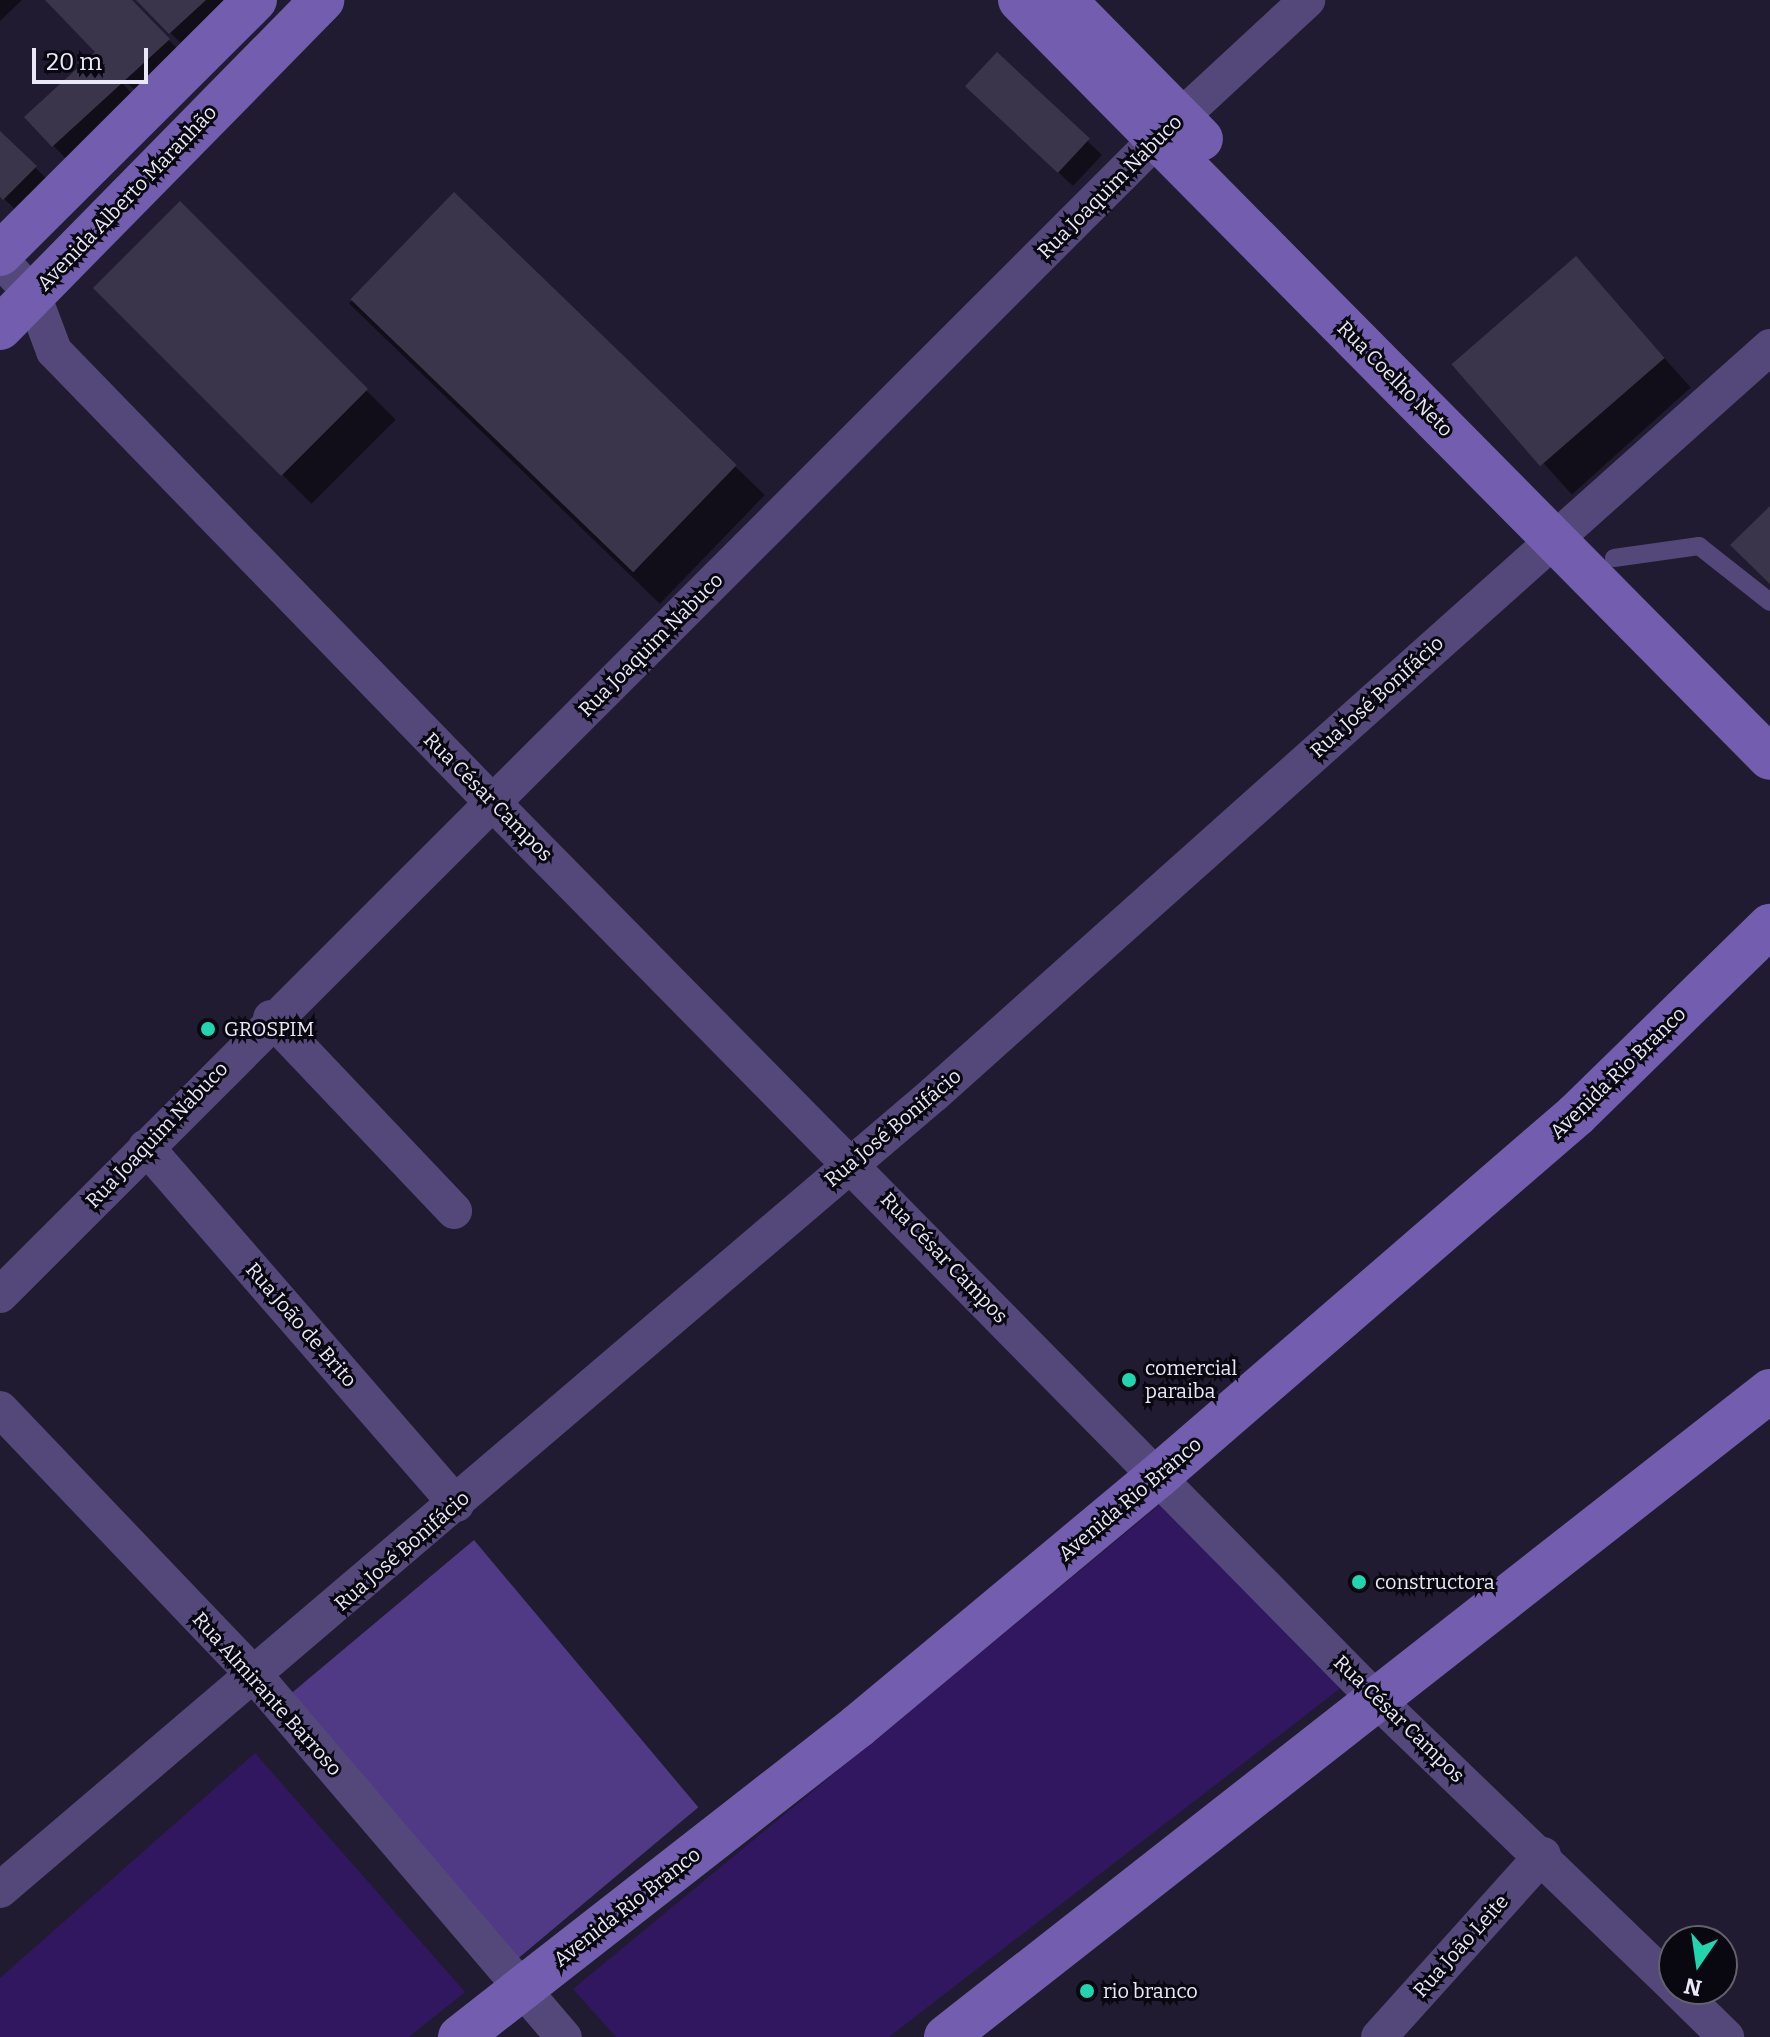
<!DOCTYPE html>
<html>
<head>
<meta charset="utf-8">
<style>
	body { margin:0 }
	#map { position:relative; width:1770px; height:2037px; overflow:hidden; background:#201b30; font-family:Bitter,serif }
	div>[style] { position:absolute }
	.green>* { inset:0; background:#31175f }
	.forest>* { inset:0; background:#503985; transform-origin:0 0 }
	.shadow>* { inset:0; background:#0007; transform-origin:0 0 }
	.building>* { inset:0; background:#3a354b; transform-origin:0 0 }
	.service>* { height:18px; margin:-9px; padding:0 9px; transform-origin:9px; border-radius:9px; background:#54487a }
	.minor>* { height:36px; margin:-18px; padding:0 18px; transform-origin:18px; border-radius:18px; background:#54487a }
	.secondary>* { height:44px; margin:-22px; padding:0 22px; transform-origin:22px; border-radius:22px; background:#735dae }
	.dots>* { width:22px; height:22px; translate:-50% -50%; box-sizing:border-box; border:4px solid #090710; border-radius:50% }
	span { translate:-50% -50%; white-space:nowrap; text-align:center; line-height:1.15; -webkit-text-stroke:6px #090710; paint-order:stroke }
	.street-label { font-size:20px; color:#ebe8f7 }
	.poi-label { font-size:20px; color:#ebe8f7 }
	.left { translate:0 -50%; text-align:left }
	.north { position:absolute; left:1658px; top:1925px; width:80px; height:80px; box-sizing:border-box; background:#090710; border:2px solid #63616c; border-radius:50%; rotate:193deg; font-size:22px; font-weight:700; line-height:32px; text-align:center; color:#ebe8f7 }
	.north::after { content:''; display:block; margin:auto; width:28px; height:36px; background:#21d5af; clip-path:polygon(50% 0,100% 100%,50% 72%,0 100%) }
	.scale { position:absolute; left:32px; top:48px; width:116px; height:36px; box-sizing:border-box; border:4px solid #ebe8f7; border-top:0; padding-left:10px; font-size:24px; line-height:28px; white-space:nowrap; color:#ebe8f7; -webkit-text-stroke:6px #090710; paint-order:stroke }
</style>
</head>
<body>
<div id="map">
	<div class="green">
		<i style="clip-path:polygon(1174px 1493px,1342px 1687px,889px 2037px,616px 2037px,573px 1989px)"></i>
		<i style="clip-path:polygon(255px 1753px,465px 1992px,409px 2037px,0 2037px,0 1978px)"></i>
	</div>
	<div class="forest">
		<i style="left:474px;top:1540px;width:349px;height:240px;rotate:50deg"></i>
	</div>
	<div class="shadow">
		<i style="clip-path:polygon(0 0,22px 0,0 21px)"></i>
		<i style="clip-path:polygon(48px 0,130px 0,191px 63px,148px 104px)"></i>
		<i style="clip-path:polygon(139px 0,230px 0,192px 55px)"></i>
		<i style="clip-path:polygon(997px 55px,1102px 155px,1073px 186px,982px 100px)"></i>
		<i style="clip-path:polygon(112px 72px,135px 97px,67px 160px,53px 145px)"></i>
		<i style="clip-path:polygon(0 134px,50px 182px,19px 213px,0 195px)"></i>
		<i style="left:454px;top:195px;width:432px;height:151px;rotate:44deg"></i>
		<i style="left:180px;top:204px;width:305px;height:119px;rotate:45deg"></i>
		<i style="left:1575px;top:259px;width:173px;height:160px;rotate:48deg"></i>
	</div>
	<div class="building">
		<i style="clip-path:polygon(45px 0,132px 0,170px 39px,52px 147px,24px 117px,95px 52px)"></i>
		<i style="clip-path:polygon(136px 0,206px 0,169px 34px)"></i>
		<i style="left:997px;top:52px;width:127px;height:47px;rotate:43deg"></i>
		<i style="clip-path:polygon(0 131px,37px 166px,3px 200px,0 197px)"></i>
		<i style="left:454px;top:192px;width:393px;height:149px;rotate:44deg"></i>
		<i style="left:180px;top:201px;width:266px;height:123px;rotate:45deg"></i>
		<i style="left:1576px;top:256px;width:135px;height:165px;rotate:49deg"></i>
		<i style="clip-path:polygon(1770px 506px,1770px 584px,1730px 545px)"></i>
	</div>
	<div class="service">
		<i style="left:1614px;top:558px;width:86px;rotate:-8deg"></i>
		<i style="left:1699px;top:546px;width:90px;rotate:38.3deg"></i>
	</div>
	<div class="minor">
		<i style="left:0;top:259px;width:49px;rotate:47.5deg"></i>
		<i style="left:33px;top:295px;width:60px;rotate:69.4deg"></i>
		<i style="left:54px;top:351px;width:629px;rotate:45.84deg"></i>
		<i style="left:492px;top:802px;width:1264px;rotate:45.42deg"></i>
		<i style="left:1379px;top:1702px;width:409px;rotate:43.9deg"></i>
		<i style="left:271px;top:1018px;width:266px;rotate:46.5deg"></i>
		<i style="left:146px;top:1147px;width:473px;rotate:49deg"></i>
		<i style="left:0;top:1295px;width:1636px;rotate:-44.98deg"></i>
		<i style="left:1157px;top:139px;width:205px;rotate:-42.8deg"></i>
		<i style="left:0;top:1409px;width:371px;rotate:46.3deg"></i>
		<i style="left:256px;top:1677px;width:474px;rotate:49.5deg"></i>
		<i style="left:0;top:1890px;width:1227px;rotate:-40.44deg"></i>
		<i style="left:934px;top:1094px;width:1121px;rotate:-41.78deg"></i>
		<i style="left:1677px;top:1989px;width:69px;rotate:44.4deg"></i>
		<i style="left:1379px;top:2037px;width:245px;rotate:-48deg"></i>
	</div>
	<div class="secondary">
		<i style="left:1020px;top:0;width:1066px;rotate:45.3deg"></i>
		<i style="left:1064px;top:0;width:195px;rotate:45.4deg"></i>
		<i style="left:0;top:254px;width:360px;rotate:-44.9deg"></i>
		<i style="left:0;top:328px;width:460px;rotate:-45.5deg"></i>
		<i style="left:460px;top:2037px;width:505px;rotate:-38deg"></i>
		<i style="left:858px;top:1726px;width:389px;rotate:-39.8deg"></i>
		<i style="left:1157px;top:1477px;width:554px;rotate:-40.83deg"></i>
		<i style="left:1576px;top:1115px;width:271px;rotate:-44.3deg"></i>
		<i style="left:946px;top:2037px;width:1047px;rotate:-38.1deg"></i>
	</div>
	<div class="dots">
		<i style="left:208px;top:1029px;background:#21d5af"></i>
		<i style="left:1129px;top:1380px;background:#21d5af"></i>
		<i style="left:1359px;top:1582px;background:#21d5af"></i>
		<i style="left:1087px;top:1991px;background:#21d5af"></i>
	</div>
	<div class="street-label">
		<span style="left:1110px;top:187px;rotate:-45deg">Rua Joaquim Nabuco</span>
		<span style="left:127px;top:198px;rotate:-46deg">Avenida Alberto Maranhão</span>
		<span style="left:1395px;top:379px;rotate:45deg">Rua Coelho Neto</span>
		<span style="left:651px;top:645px;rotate:-45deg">Rua Joaquim Nabuco</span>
		<span style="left:1377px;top:697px;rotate:-42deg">Rua José Bonifácio</span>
		<span style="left:488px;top:797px;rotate:45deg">Rua César Campos</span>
		<span style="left:1618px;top:1073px;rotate:-44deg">Avenida Rio Branco</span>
		<span style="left:893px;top:1128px;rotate:-40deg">Rua José Bonifácio</span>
		<span style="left:157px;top:1135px;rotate:-46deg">Rua Joaquim Nabuco</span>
		<span style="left:944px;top:1258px;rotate:46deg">Rua César Campos</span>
		<span style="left:301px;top:1325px;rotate:49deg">Rua João de Brito</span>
		<span style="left:1130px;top:1499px;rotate:-40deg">Avenida Rio Branco</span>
		<span style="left:402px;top:1551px;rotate:-41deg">Rua José Bonifácio</span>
		<span style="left:267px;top:1694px;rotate:48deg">Rua Almirante Barroso</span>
		<span style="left:1399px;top:1719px;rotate:44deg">Rua César Campos</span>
		<span style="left:627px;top:1907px;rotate:-38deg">Avenida Rio Branco</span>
		<span style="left:1461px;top:1946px;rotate:-48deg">Rua João Leite</span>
	</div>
	<div class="poi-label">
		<span class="left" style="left:224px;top:1029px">GROSPIM</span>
		<span class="left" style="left:1145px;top:1380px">comercial<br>paraiba</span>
		<span class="left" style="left:1375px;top:1582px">constructora</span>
		<span class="left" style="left:1103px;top:1991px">rio branco</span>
	</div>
	<div class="north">N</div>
	<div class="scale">20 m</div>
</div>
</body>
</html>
